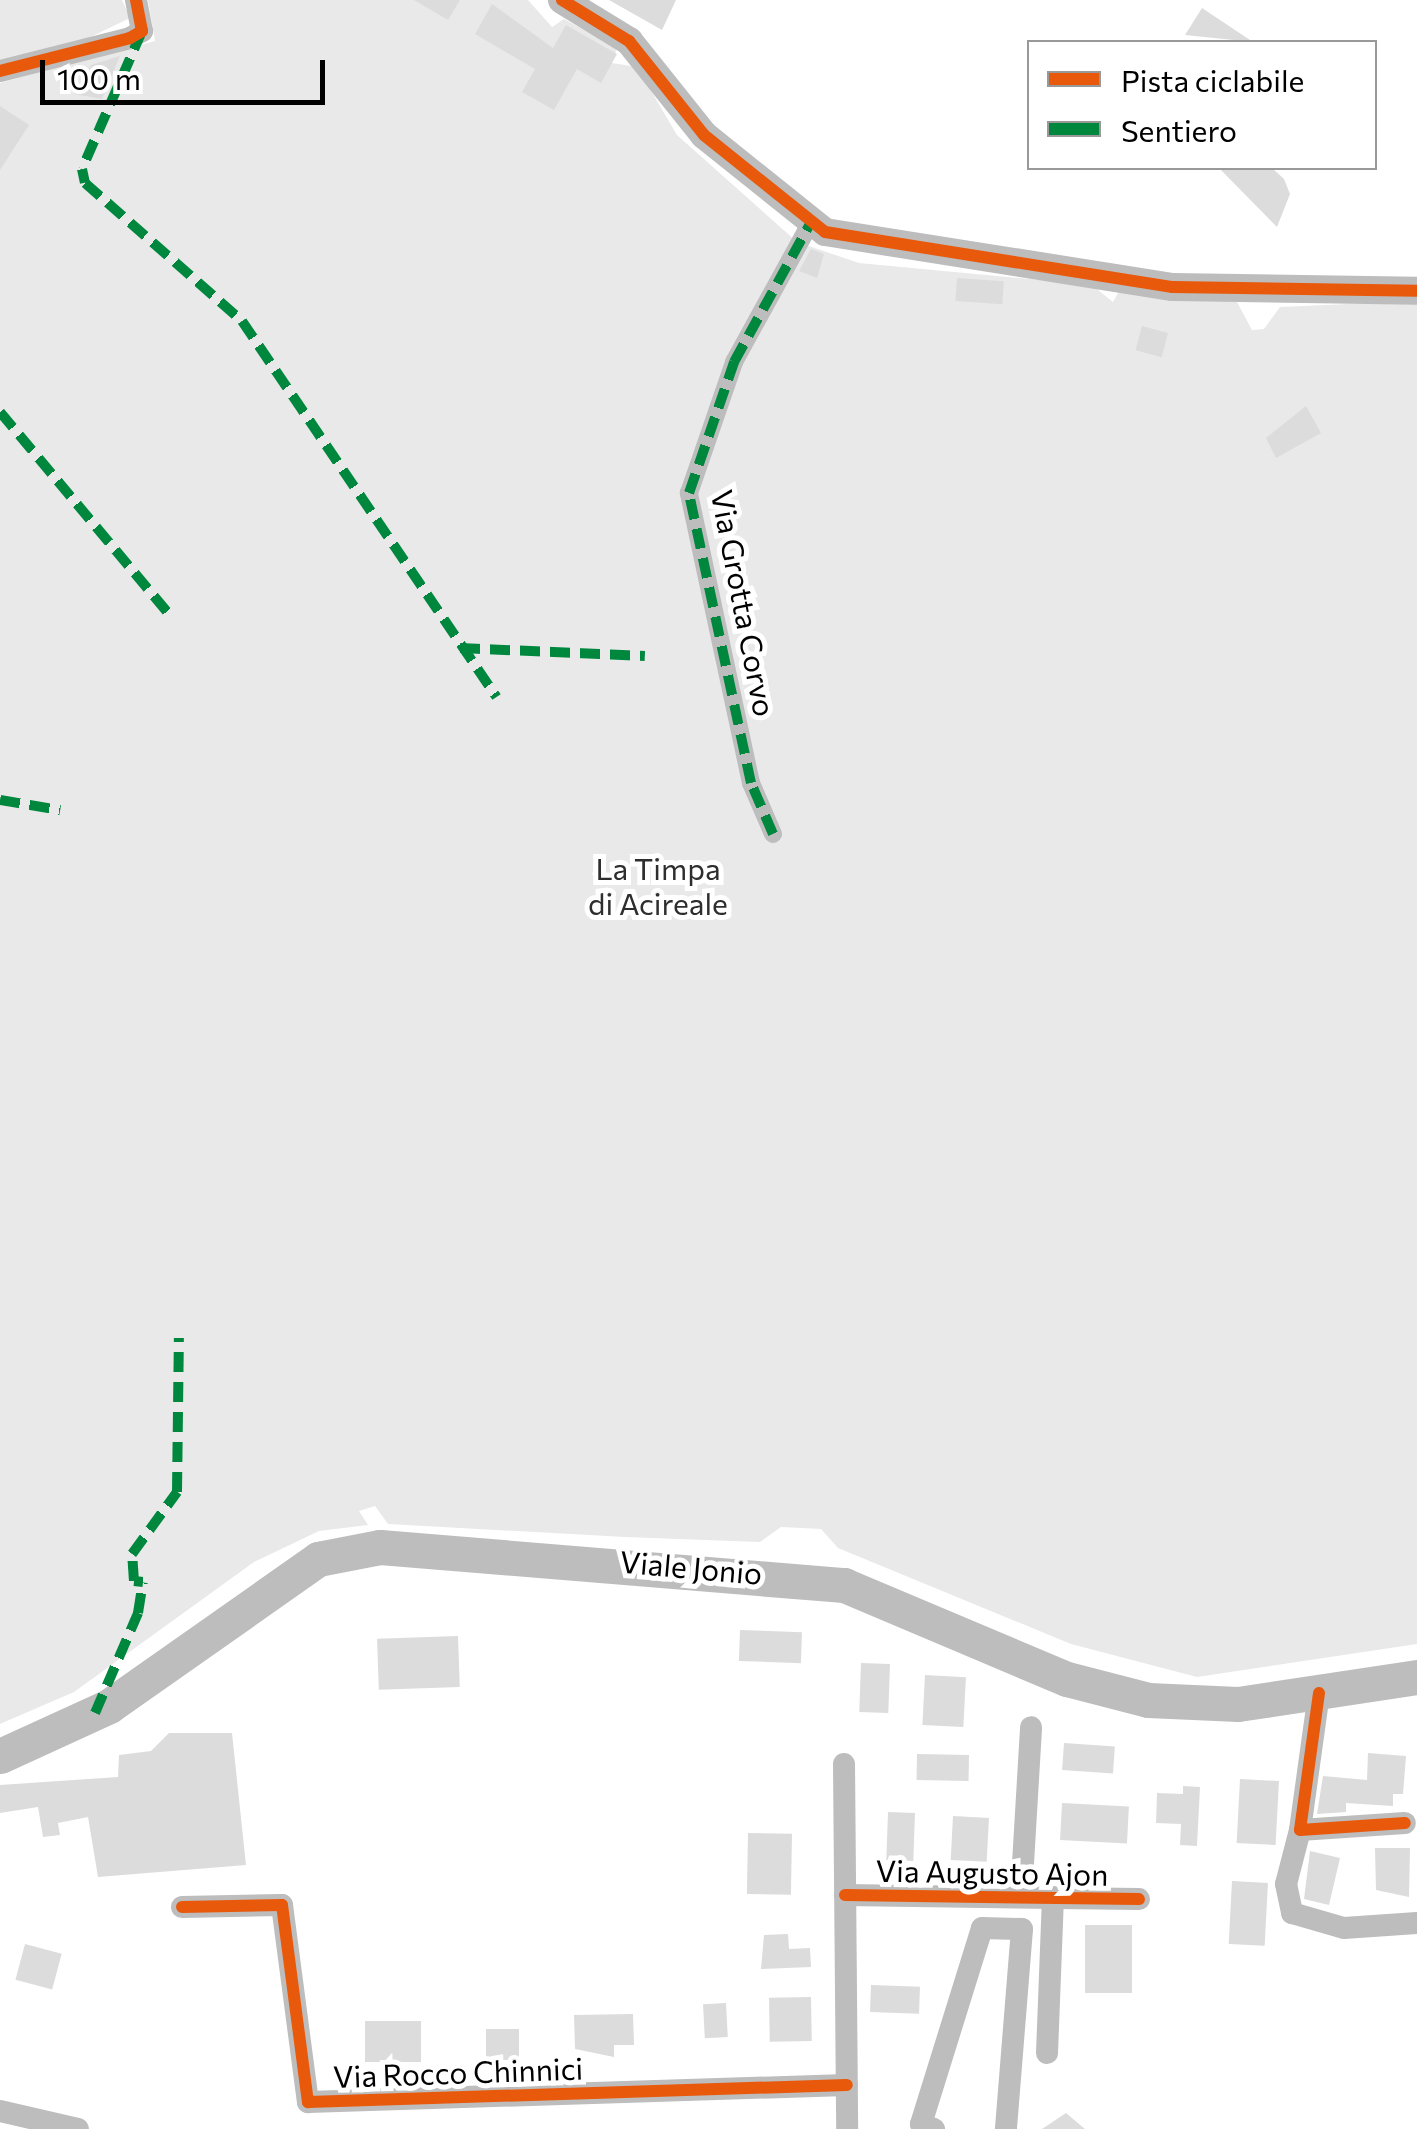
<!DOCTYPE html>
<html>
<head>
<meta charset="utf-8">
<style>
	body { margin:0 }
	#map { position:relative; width:1417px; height:2129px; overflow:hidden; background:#fff; font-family:Commissioner,sans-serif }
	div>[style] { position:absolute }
	.green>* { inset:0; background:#e9e9e9 }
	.building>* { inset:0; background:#dcdcdc; transform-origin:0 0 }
	.pedestrian>* { height:18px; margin:-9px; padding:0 9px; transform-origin:9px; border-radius:9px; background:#bdbdbd }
	.minor>* { height:22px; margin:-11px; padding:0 11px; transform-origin:11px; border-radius:11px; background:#bdbdbd }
	.tertiary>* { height:28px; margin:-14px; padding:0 14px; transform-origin:14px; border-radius:14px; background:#bdbdbd }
	.primary>* { height:35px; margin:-17.5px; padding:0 17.5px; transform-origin:17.5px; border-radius:17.5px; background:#bdbdbd }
	.quiet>* { height:10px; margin-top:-5px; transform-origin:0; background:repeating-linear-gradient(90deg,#00873e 0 20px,transparent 0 30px) }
	.cycleway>* { height:12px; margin:-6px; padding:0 6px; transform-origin:6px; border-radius:6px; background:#e8590c }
	span { translate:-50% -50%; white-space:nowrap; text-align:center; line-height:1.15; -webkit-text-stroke:10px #fff; paint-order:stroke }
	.street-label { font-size:30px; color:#000 }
	.park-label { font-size:30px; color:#2e2e2e }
	.legend { position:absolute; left:1027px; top:40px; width:350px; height:130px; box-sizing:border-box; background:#fff; border:2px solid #999; margin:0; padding:12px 18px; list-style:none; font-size:30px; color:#000 }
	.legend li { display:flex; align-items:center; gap:20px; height:50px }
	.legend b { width:50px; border:2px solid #999 }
	.scale { position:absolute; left:40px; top:60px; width:285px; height:45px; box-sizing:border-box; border:5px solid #000; border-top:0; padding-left:12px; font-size:30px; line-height:35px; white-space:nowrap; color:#000; -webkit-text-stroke:8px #fff; paint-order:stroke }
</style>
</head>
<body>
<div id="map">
	<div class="green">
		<i style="clip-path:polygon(0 0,122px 0,130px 18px,78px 43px,0 60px)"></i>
		<i style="clip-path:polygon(148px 0,528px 0,552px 27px,564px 19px,617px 48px,612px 63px,637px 67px,677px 135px,797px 242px,859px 263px,1092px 285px,1113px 302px,1121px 288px,1237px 302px,1252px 330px,1264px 329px,1280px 307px,1417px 301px,1417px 1644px,1197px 1677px,1071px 1644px,838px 1548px,821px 1529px,781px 1527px,760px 1542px,625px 1537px,388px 1524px,375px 1506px,359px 1511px,368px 1525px,319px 1531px,254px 1562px,74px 1692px,0 1724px,0 83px,155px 41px)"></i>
	</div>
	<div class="building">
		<i style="clip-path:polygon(414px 0,460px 0,448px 20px)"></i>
		<i style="clip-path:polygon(609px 0,676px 0,662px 30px)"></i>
		<i style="clip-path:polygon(492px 4px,553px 48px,566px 25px,617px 54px,601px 83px,577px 69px,554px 110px,522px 92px,535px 69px,475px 34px)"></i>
		<i style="clip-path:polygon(1202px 8px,1253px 42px,1185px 35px)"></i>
		<i style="clip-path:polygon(120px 56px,102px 99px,74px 94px,91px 65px)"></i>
		<i style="clip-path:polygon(0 106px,29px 125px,0 170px)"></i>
		<i style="clip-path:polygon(1219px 168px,1272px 168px,1284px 179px,1290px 194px,1277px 227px)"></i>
		<i style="clip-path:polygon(811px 249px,824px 254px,817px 278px,799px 271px)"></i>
		<i style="left:957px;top:278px;width:47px;height:23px;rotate:4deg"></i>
		<i style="left:1142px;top:326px;width:27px;height:25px;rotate:15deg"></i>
		<i style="clip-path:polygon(1306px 406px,1321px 433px,1276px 458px,1266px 438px)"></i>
		<i style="left:740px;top:1630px;width:62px;height:31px;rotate:2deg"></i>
		<i style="left:458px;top:1636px;width:51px;height:81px;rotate:88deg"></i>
		<i style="left:861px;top:1663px;width:29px;height:49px;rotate:2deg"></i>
		<i style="left:925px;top:1675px;width:41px;height:50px;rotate:3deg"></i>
		<i style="clip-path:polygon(169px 1733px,232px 1733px,246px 1865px,98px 1877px,88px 1817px,58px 1823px,60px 1835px,43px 1837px,38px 1807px,0 1813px,0 1785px,118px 1777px,119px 1755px,151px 1751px)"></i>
		<i style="left:1064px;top:1743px;width:51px;height:27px;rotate:4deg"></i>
		<i style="clip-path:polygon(1368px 1753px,1406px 1756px,1403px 1794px,1393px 1794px,1393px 1806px,1346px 1803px,1346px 1812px,1317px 1814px,1323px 1776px,1367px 1780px)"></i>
		<i style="left:917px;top:1754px;width:52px;height:26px;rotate:1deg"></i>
		<i style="left:1240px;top:1779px;width:39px;height:64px;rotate:3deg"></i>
		<i style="clip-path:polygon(1183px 1786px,1200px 1787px,1197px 1846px,1180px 1845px,1181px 1824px,1156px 1823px,1157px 1793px,1183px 1794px)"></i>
		<i style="left:1062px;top:1803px;width:67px;height:37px;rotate:3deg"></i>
		<i style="left:888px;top:1812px;width:27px;height:48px;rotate:2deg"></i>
		<i style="left:953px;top:1816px;width:36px;height:44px;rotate:3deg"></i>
		<i style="left:748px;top:1833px;width:44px;height:61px;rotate:1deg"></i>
		<i style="clip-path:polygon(1375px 1848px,1410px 1848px,1409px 1897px,1376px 1890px)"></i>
		<i style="clip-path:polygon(1310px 1851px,1340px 1858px,1329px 1905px,1304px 1899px)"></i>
		<i style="left:1232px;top:1881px;width:36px;height:63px;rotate:3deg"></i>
		<i style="left:1085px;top:1925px;width:47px;height:68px"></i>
		<i style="clip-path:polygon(788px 1934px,789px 1949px,810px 1948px,811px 1967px,761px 1969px,764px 1935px)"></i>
		<i style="left:25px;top:1944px;width:38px;height:37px;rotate:15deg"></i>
		<i style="left:871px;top:1985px;width:49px;height:27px;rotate:2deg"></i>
		<i style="left:811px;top:1997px;width:44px;height:42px;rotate:89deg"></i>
		<i style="left:726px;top:2003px;width:34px;height:23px;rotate:87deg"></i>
		<i style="clip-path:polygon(633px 2014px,634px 2045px,614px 2045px,614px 2057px,575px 2049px,574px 2015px)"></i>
		<i style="left:421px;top:2021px;width:41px;height:56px;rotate:90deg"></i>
		<i style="left:486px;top:2029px;width:33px;height:31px"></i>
		<i style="clip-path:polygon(1066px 2113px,1085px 2129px,1042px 2129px)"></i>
	</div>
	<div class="pedestrian">
		<i style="left:773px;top:834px;width:56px;rotate:-113.3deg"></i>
		<i style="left:751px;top:783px;width:297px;rotate:-102.1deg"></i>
		<i style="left:689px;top:493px;width:139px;rotate:-71deg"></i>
		<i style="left:734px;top:362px;width:158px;rotate:-61.2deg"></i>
	</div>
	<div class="minor">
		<i style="left:0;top:71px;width:134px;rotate:-14.2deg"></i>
		<i style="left:130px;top:38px;width:14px;rotate:-30deg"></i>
		<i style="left:142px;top:31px;width:32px;rotate:-101deg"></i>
		<i style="left:1319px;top:1693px;width:138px;rotate:97.9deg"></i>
		<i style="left:1300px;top:1830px;width:105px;rotate:-3.8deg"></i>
		<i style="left:844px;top:1764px;width:365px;rotate:89.5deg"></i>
		<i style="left:1300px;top:1830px;width:56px;rotate:104.5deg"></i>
		<i style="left:1286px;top:1884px;width:30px;rotate:78deg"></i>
		<i style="left:1292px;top:1913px;width:54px;rotate:16.1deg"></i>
		<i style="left:1344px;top:1928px;width:73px;rotate:-3.9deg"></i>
		<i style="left:845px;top:1895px;width:294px;rotate:0.8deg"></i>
		<i style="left:1021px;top:1897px;width:170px;rotate:-86.6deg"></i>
		<i style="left:182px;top:1907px;width:100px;rotate:-1.1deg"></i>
		<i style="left:282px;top:1905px;width:199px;rotate:82.5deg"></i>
		<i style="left:308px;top:2102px;width:539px;rotate:-1.81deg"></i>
		<i style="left:1047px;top:2053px;width:156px;rotate:-87.8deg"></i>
		<i style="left:0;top:2111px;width:80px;rotate:13deg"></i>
		<i style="left:934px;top:2129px;width:14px;rotate:-159deg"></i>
		<i style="left:921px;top:2124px;width:205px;rotate:-72.7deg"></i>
		<i style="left:982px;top:1928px;width:40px;rotate:1.4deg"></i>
		<i style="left:1022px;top:1929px;width:201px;rotate:94.6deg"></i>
	</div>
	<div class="tertiary">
		<i style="left:562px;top:0;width:79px;rotate:31.5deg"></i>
		<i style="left:629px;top:41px;width:120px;rotate:51.4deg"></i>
		<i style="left:704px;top:135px;width:155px;rotate:38.7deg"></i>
		<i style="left:825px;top:232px;width:352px;rotate:9deg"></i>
		<i style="left:1173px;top:287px;width:244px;rotate:0.9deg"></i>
	</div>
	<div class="primary">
		<i style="left:0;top:1756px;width:120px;rotate:-24.6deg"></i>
		<i style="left:109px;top:1706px;width:256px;rotate:-35.1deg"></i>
		<i style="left:318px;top:1559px;width:63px;rotate:-11deg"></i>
		<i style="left:380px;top:1547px;width:466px;rotate:4.7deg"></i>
		<i style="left:844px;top:1585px;width:242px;rotate:22.9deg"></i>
		<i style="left:1067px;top:1679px;width:84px;rotate:14.5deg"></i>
		<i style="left:1148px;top:1700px;width:90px;rotate:2.5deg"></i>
		<i style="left:1238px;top:1704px;width:181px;rotate:-8.6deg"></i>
	</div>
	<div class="quiet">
		<i style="left:142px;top:31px;width:150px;rotate:113.5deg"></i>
		<i style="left:82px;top:169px;width:14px;rotate:78deg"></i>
		<i style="left:85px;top:183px;width:209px;rotate:41.3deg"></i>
		<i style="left:242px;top:321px;width:454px;rotate:55.9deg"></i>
		<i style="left:0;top:412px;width:262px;rotate:50.1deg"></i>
		<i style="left:460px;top:648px;width:185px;rotate:2.5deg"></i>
		<i style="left:0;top:800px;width:61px;rotate:9.5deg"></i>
		<i style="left:773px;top:834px;width:56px;rotate:-113.3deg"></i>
		<i style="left:751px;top:783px;width:297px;rotate:-102.1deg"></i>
		<i style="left:689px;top:493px;width:139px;rotate:-71deg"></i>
		<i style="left:734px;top:362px;width:158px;rotate:-61.2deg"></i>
		<i style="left:95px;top:1713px;width:109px;rotate:-66.7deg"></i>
		<i style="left:138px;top:1613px;width:31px;rotate:-81deg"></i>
		<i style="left:143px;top:1582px;width:9px;rotate:-174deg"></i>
		<i style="left:134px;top:1581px;width:27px;rotate:-94deg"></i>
		<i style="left:132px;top:1554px;width:77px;rotate:-54deg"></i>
		<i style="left:177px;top:1492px;width:154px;rotate:-89.3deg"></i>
	</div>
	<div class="cycleway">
		<i style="left:562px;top:0;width:79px;rotate:31.5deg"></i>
		<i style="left:629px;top:41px;width:120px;rotate:51.4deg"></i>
		<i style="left:704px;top:135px;width:155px;rotate:38.7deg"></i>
		<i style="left:825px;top:232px;width:352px;rotate:9deg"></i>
		<i style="left:1173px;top:287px;width:244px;rotate:0.9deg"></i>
		<i style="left:0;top:71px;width:134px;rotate:-14.2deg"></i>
		<i style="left:130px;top:38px;width:14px;rotate:-30deg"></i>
		<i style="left:142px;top:31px;width:32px;rotate:-101deg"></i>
		<i style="left:1319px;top:1693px;width:138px;rotate:97.9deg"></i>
		<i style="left:1300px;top:1830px;width:105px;rotate:-3.8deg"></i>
		<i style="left:845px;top:1895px;width:294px;rotate:0.8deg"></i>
		<i style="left:182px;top:1907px;width:100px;rotate:-1.1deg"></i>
		<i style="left:282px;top:1905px;width:199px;rotate:82.5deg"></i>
		<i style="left:308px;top:2102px;width:539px;rotate:-1.81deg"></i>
	</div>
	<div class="street-label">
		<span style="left:744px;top:603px;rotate:79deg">Via Grotta Corvo</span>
		<span style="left:691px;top:1567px;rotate:5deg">Viale Jonio</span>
		<span style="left:992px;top:1872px;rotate:1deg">Via Augusto Ajon</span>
		<span style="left:458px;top:2072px;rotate:-2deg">Via Rocco Chinnici</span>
	</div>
	<div class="park-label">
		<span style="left:658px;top:885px">La Timpa<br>di Acireale</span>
	</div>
	<ul class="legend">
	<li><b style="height:12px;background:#e8590c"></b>Pista ciclabile</li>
	<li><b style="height:12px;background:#00873e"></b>Sentiero</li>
	</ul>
	<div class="scale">100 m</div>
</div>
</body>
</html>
